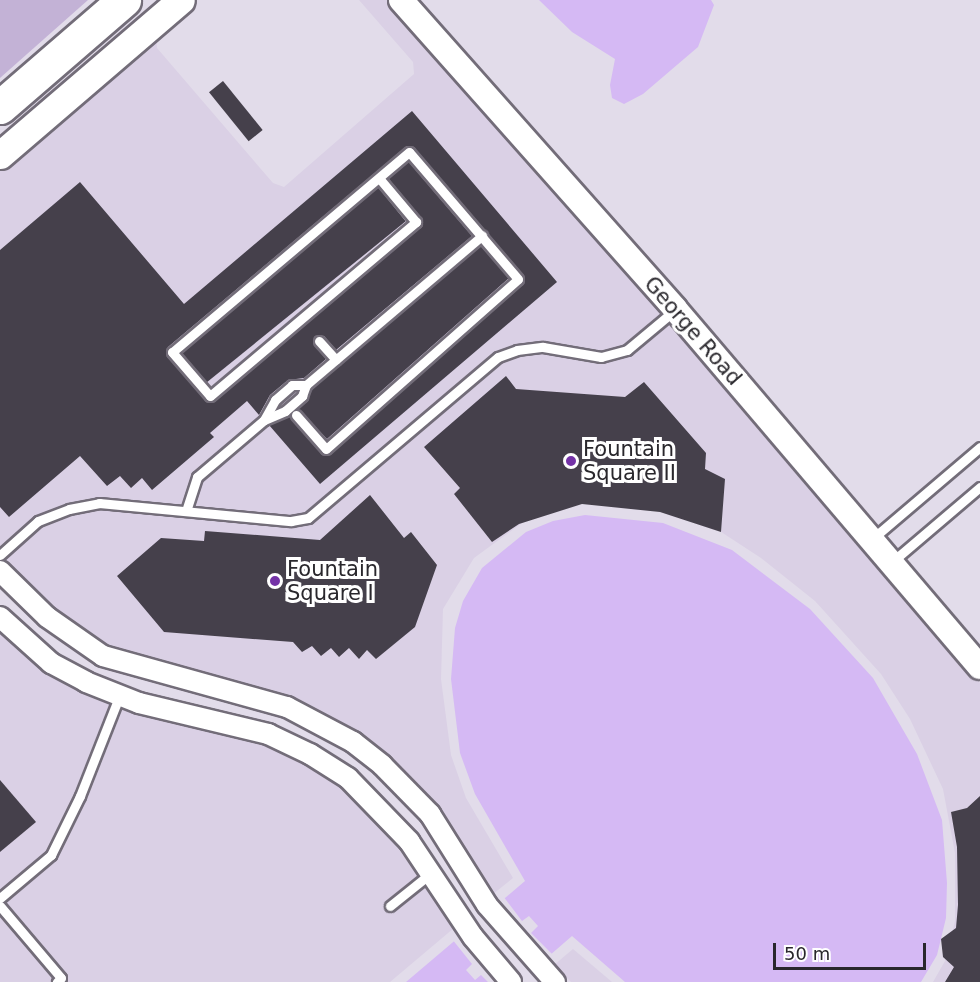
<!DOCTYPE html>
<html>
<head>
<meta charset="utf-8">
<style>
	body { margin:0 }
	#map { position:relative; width:980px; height:982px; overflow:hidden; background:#e2dcea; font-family:"DejaVu Sans",sans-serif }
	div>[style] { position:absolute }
	.built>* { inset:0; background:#dad0e5 }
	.green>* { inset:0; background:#c3b2d6 }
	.water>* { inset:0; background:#d5b9f4 }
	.pier>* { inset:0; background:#e2dcea }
	.building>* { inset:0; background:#45404b; transform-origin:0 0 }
	.roads { filter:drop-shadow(2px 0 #736d79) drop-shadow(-2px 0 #736d79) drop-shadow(0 2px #736d79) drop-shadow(0 -2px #736d79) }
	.service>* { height:9px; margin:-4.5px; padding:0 4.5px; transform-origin:4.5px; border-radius:4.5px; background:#fff }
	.minor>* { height:20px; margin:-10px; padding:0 10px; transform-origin:10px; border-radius:10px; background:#fff }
	.tertiary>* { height:24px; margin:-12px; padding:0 12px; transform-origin:12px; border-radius:12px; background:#fff }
	.secondary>* { height:27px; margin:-13.5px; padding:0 13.5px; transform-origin:13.5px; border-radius:13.5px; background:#fff }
	.motorway>* { height:33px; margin:-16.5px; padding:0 16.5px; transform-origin:16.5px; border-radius:16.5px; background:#fff }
	.dots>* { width:16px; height:16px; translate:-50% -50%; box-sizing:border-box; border:3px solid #fff; border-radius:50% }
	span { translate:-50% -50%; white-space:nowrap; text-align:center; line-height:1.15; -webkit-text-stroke:6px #fff; paint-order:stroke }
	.street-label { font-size:21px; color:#29272c }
	.poi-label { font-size:21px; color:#29272c }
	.left { translate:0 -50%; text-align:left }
	.scale { position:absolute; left:773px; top:943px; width:153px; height:27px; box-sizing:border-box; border:3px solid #29272c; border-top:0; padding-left:8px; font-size:18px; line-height:21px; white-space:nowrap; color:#29272c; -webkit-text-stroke:4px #fff; paint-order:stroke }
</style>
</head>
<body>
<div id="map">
	<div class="built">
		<i style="clip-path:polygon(359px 0,387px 0,644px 290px,980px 683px,980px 982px,933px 982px,945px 961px,955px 921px,955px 853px,943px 789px,910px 719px,881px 674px,815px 601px,761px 558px,686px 509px,607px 497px,548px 512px,522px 523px,474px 558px,443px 609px,441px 679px,451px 755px,466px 798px,513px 878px,493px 894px,420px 787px,358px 732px,290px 696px,107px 645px,54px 609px,0 556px,0 171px,156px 37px,157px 48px,273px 183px,284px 187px,414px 74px,413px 62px)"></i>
		<i style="clip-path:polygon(0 631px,45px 671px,117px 708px,265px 744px,325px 775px,379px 821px,454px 928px,390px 982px,0 982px)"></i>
		<i style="clip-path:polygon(573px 949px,612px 982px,571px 982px,554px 965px)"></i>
	</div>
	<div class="green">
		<i style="clip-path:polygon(0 0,88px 0,0 78px)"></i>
	</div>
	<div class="water">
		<i style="clip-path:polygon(539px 0,711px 0,714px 5px,698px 47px,643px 94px,624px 104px,612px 98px,610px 85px,615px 59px,572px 32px)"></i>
		<i style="clip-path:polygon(585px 515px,663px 523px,732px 550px,810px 609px,873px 678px,917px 754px,942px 820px,947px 883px,946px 918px,937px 955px,921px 982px,625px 982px,572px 936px,519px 982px,406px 982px,525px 881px,475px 794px,460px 753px,451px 679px,455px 628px,463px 601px,482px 568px,526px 532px,553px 521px)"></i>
	</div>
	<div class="pier">
		<i style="clip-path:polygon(503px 896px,522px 921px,529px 916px,538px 926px,531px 933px,554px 956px,523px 982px,488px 982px,481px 975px,475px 980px,466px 970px,472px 964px,452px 939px)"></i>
	</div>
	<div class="building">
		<i style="left:223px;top:81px;width:63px;height:18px;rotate:51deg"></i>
		<i style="clip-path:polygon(412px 111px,557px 282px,320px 484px,269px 425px,289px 416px,321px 453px,330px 454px,525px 281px,414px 148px,407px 146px,168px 347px,167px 356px,205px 400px,214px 401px,421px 227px,421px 218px,388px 178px,408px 161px,472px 236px,336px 350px,324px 336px,315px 336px,313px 343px,326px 359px,304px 378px,288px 380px,270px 395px,259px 415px,247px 401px,210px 433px,214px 437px,152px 490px,142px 478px,131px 488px,120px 476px,107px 486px,80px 456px,9px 517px,0 507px,0 250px,80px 182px,184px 304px)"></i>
		<i style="left:378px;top:187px;width:44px;height:257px;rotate:51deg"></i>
		<i style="clip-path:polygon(481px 246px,509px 278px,327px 439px,298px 409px,312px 389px)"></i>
		<i style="clip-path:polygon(506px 376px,516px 389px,625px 397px,644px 382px,706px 453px,705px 469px,725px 479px,721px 532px,660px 512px,582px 504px,519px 524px,492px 542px,454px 494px,460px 488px,424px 447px)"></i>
		<i style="clip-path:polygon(370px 495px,404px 538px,411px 532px,437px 565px,415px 627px,376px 659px,367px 650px,359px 659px,349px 648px,339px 657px,331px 648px,321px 656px,312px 646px,302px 652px,293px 642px,164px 632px,117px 576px,161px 538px,204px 541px,205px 531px,320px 540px)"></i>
		<i style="clip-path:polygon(0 780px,36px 822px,0 852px)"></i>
		<i style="clip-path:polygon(980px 796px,980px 982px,945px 982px,954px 967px,943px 957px,941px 939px,956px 928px,958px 905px,957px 847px,951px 812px,967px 808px)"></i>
	</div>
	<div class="roads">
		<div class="service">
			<i style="left:319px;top:341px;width:25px;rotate:48deg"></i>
			<i style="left:296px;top:415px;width:45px;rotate:48.6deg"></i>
			<i style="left:326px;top:449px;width:256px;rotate:-41.5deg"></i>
			<i style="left:518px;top:279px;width:167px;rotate:-130.6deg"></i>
			<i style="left:409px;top:152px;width:310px;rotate:139.8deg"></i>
			<i style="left:172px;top:352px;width:58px;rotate:49.2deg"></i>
			<i style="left:210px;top:396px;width:270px;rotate:-40.2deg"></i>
			<i style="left:416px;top:222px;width:57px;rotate:-130.1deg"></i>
			<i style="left:264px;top:420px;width:23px;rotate:-61deg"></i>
			<i style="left:275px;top:400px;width:23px;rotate:-41deg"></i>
			<i style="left:292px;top:385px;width:14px"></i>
			<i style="left:186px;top:511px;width:36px;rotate:-72deg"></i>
			<i style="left:197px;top:477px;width:88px;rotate:-40.4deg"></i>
			<i style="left:264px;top:420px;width:23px;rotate:-23deg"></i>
			<i style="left:285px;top:411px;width:23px;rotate:-41deg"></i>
			<i style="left:302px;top:396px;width:12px;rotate:-70deg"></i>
			<i style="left:306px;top:385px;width:231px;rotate:-40.3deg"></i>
			<i style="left:872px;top:539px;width:142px;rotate:-40.4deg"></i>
			<i style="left:0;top:555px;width:51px;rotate:-41.8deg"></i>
			<i style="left:38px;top:521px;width:33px;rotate:-21deg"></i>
			<i style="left:69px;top:509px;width:31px;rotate:-11deg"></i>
			<i style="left:99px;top:503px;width:193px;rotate:5.4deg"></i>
			<i style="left:291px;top:521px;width:17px;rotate:-10deg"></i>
			<i style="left:308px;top:518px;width:249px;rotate:-40.3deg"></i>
			<i style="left:498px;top:357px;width:20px;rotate:-20deg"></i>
			<i style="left:517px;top:350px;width:26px;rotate:-7deg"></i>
			<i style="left:543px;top:347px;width:59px;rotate:9.8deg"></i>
			<i style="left:601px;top:357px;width:27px;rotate:-15deg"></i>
			<i style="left:627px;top:350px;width:62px;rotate:-39.8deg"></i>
			<i style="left:893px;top:561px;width:114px;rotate:-40.4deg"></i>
			<i style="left:0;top:898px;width:67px;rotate:-40.1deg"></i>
			<i style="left:51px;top:855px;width:66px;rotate:-63.8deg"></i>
			<i style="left:80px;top:796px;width:106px;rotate:-68.5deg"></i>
			<i style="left:0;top:906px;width:94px;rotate:49.7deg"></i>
			<i style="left:61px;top:978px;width:6px;rotate:135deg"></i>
			<i style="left:390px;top:906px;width:53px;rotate:-38.8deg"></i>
		</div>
		<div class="minor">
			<i style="left:0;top:571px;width:66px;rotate:44.4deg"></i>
			<i style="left:47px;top:617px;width:68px;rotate:34.9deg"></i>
			<i style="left:103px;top:656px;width:191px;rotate:15.5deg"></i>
			<i style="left:287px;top:707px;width:75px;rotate:27.9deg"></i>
			<i style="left:353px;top:742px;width:37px;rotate:38deg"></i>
			<i style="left:382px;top:765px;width:69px;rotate:45.6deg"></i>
			<i style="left:430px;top:814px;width:107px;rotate:57.9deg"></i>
			<i style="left:487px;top:905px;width:103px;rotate:48.6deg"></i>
			<i style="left:0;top:617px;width:69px;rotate:42deg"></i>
			<i style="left:51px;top:663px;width:40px;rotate:28deg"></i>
			<i style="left:86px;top:682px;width:57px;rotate:21.6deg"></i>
			<i style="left:139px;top:703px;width:133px;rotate:13.5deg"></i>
			<i style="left:268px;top:734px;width:47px;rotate:25.5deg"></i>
			<i style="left:310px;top:754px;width:45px;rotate:32.3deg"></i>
			<i style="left:348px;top:778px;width:88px;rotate:45.9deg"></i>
			<i style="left:409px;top:841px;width:115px;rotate:56.3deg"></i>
			<i style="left:473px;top:937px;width:59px;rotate:49.8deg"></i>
		</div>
		<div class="tertiary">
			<i style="left:401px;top:0;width:413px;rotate:48.4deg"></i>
			<i style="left:675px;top:309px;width:470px;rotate:49.6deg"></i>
		</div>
		<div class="secondary">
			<i style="left:0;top:155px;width:238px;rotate:-40.6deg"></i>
		</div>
		<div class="motorway">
			<i style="left:0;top:107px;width:164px;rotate:-40.8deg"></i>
		</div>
	</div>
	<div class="dots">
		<i style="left:571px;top:461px;background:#7432a7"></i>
		<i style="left:275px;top:581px;background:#7432a7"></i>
	</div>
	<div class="street-label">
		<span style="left:693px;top:331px;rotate:49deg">George Road</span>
	</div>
	<div class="poi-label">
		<span class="left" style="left:583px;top:461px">Fountain<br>Square II</span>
		<span class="left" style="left:287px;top:581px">Fountain<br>Square I</span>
	</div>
	<div class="scale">50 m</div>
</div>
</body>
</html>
